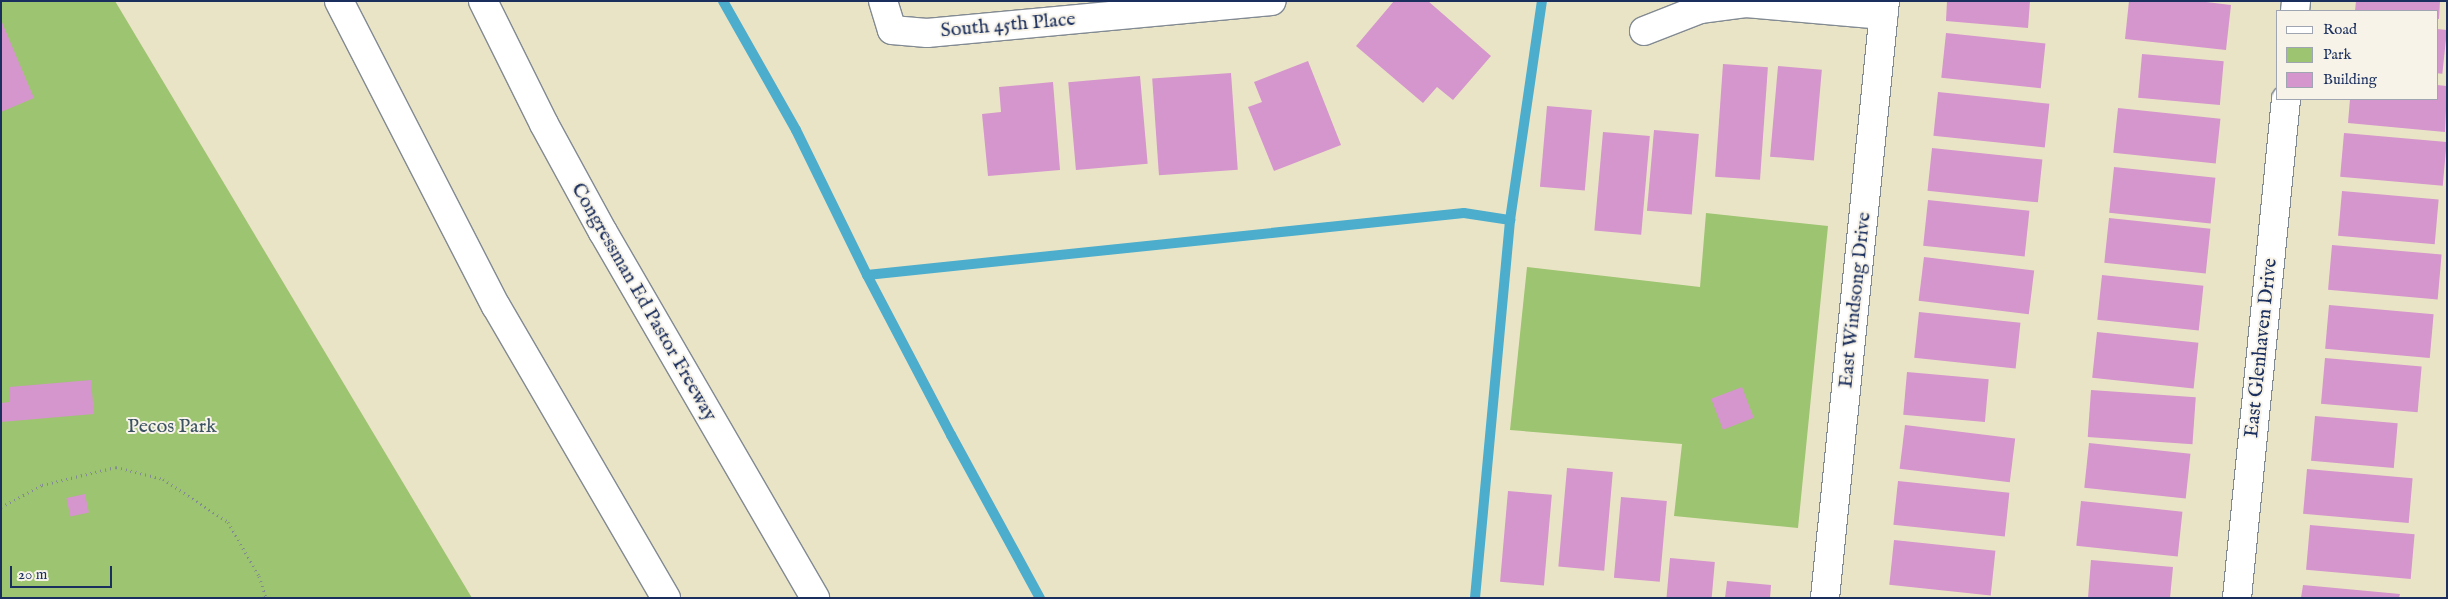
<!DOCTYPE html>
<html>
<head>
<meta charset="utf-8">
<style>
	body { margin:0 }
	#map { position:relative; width:2448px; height:599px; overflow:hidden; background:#eae4c6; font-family:"IM FELL English",serif }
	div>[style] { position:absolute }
	.green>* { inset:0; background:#9dc470 }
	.stream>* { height:10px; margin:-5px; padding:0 5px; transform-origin:5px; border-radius:5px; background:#4dadcc }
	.building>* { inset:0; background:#d496cc; transform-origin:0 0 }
	.path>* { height:3px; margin-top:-1.5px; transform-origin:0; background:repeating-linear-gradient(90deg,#828a92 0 1px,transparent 0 5px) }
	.roads { filter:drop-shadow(1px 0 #828a92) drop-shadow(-1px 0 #828a92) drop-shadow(0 1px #828a92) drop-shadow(0 -1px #828a92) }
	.street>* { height:28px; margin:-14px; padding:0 14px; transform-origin:14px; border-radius:14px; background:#fff }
	.highway>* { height:28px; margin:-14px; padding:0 14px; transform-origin:14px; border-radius:14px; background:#fff }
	span { translate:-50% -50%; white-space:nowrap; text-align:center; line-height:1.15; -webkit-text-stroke:4px #f7f3e8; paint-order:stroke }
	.street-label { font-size:20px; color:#1b2f5e }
	.park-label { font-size:20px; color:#3c5462 }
	.frame { position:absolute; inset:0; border:2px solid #1b2f5e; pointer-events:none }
	.legend { position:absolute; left:2276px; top:10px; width:162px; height:90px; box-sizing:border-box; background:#f7f3e8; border:1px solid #9fa5b1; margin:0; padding:6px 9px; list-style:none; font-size:15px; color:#1b2f5e }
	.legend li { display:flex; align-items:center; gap:10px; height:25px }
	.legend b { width:25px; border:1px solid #9fa5b1 }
	.scale { position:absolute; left:10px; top:566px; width:102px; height:22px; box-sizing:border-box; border:2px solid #1b2f5e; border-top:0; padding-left:6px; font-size:15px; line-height:18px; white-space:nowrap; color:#1b2f5e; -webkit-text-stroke:4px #f7f3e8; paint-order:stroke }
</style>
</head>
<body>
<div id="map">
	<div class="green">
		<i style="clip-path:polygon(1px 1px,115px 1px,472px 598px,1px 598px)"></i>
		<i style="clip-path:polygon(1706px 213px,1828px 226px,1798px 528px,1674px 516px,1682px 444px,1510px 430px,1527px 267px,1700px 287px)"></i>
	</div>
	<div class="stream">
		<i style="left:723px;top:1px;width:148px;rotate:60.5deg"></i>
		<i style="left:796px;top:130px;width:161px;rotate:63.9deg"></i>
		<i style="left:867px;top:275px;width:181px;rotate:62.3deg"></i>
		<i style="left:951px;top:435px;width:186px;rotate:61.4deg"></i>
		<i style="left:867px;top:275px;width:600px;rotate:-5.93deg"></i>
		<i style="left:1464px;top:213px;width:47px;rotate:8.7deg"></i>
		<i style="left:1475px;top:598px;width:380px;rotate:-84.7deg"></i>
		<i style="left:1510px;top:220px;width:221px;rotate:-81.7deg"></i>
	</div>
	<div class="building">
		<i style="clip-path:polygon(1394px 1px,1428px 1px,1491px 56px,1453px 100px,1437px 87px,1423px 103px,1356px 46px)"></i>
		<i style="clip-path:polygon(1947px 1px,2030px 1px,2028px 28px,1946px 21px)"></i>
		<i style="clip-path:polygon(2129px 1px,2198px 1px,2231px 5px,2226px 50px,2125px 39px)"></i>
		<i style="clip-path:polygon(2356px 1px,2440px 1px,2439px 19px,2437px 19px,2437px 11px,2355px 11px)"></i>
		<i style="clip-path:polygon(1px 20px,34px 98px,1px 112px)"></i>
		<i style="left:2437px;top:29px;width:10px;height:44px;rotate:6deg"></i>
		<i style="left:1946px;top:33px;width:100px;height:45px;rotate:6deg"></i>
		<i style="left:2142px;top:54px;width:82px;height:44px;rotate:5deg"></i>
		<i style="clip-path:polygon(1308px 61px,1341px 145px,1274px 171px,1248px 107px,1262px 102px,1254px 82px)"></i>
		<i style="left:1723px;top:64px;width:45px;height:113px;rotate:4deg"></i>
		<i style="left:1778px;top:66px;width:44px;height:91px;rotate:5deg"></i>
		<i style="left:1231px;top:73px;width:97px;height:79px;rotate:86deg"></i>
		<i style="left:1140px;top:76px;width:88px;height:72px;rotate:85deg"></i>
		<i style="clip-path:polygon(1053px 82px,1060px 170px,988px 176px,982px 114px,1001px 112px,999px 87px)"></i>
		<i style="clip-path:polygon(2437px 85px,2447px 86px,2445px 132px,2348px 123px,2350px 99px,2437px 99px)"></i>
		<i style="left:1938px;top:92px;width:112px;height:44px;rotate:6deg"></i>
		<i style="left:1547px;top:106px;width:45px;height:81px;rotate:5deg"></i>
		<i style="left:2118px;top:108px;width:103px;height:45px;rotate:6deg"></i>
		<i style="left:1654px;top:130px;width:45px;height:81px;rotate:5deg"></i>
		<i style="left:1603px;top:132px;width:47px;height:99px;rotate:5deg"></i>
		<i style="left:2344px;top:133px;width:103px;height:44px;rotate:5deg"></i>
		<i style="left:1932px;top:148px;width:111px;height:43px;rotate:6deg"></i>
		<i style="left:2114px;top:167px;width:102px;height:46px;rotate:6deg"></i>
		<i style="left:2342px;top:191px;width:97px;height:45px;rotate:5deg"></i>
		<i style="left:1928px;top:200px;width:102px;height:46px;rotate:6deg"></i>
		<i style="left:2109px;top:218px;width:102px;height:45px;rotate:6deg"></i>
		<i style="left:2332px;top:245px;width:110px;height:45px;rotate:5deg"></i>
		<i style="left:1924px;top:257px;width:111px;height:44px;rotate:7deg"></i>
		<i style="left:2102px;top:275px;width:102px;height:45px;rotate:6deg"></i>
		<i style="left:2329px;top:305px;width:105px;height:44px;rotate:5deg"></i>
		<i style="left:1919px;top:312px;width:102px;height:46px;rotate:6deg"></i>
		<i style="left:2097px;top:332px;width:102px;height:46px;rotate:6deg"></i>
		<i style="left:2325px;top:358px;width:97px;height:46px;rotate:5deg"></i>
		<i style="left:1907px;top:372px;width:82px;height:43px;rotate:5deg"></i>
		<i style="clip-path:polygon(91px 380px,94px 414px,1px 422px,1px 403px,10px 402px,9px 387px)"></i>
		<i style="left:1742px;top:387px;width:33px;height:33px;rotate:69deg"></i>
		<i style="left:2091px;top:390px;width:105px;height:47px;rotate:4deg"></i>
		<i style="left:2315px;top:416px;width:83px;height:45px;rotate:5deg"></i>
		<i style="left:1905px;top:425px;width:111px;height:44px;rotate:7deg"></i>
		<i style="left:2089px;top:443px;width:102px;height:45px;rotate:6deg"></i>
		<i style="left:1567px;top:468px;width:46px;height:99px;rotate:5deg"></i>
		<i style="left:2307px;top:469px;width:106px;height:45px;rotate:5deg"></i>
		<i style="left:1898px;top:481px;width:112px;height:44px;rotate:6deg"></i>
		<i style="left:1508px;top:491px;width:44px;height:91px;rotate:5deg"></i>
		<i style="left:85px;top:494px;width:19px;height:19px;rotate:78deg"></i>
		<i style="left:1621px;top:497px;width:46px;height:81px;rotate:5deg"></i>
		<i style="left:2081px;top:501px;width:102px;height:45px;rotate:6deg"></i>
		<i style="left:2310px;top:525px;width:105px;height:45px;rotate:5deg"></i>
		<i style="left:1894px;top:540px;width:102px;height:45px;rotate:6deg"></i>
		<i style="left:1670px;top:558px;width:45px;height:40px;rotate:5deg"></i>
		<i style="clip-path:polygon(2091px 560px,2173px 567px,2170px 598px,2088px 598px)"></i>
		<i style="clip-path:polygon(1727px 581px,1771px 585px,1770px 598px,1725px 598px)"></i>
		<i style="clip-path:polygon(2303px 585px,2400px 594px,2399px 598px,2301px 598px)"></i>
	</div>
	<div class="path">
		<i style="left:1px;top:507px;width:47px;rotate:-28.2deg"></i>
		<i style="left:42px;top:485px;width:76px;rotate:-13.7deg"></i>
		<i style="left:116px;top:467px;width:49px;rotate:14.3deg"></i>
		<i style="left:163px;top:479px;width:78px;rotate:33.5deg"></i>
		<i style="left:228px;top:522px;width:62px;rotate:60.1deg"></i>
		<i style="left:259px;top:576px;width:23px;rotate:72deg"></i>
	</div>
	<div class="roads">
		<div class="street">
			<i style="left:883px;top:1px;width:30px;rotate:73deg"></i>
			<i style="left:892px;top:30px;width:35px;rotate:5deg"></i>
			<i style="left:927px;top:33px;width:346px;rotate:-5.3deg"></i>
			<i style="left:2295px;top:11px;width:10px;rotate:-84deg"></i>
			<i style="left:1644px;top:31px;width:60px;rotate:-21.4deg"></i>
			<i style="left:1700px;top:9px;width:46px;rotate:-7.4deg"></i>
			<i style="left:1746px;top:3px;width:138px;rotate:5deg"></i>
			<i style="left:1825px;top:598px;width:600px;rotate:-84.26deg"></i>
			<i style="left:2237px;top:598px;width:501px;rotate:-84.39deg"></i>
		</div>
		<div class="highway">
			<i style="left:339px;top:1px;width:343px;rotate:62.8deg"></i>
			<i style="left:496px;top:306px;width:338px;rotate:59.8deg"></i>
			<i style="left:483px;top:1px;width:137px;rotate:63.6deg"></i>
			<i style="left:544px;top:124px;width:123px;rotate:61.4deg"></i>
			<i style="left:603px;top:232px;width:423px;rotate:59.9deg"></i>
		</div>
	</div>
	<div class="street-label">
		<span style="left:1008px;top:25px;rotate:-5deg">South 45th Place</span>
		<span style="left:1855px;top:300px;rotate:-84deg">East Windsong Drive</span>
		<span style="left:644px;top:302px;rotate:60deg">Congressman Ed Pastor Freeway</span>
		<span style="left:2261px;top:348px;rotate:-84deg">East Glenhaven Drive</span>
	</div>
	<div class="park-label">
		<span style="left:172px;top:426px">Pecos Park</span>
	</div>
	<div class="frame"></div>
	<ul class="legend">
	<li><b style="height:6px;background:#fff"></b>Road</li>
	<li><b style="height:14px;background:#9dc470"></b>Park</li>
	<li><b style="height:14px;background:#d496cc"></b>Building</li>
	</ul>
	<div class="scale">20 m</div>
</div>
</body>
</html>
